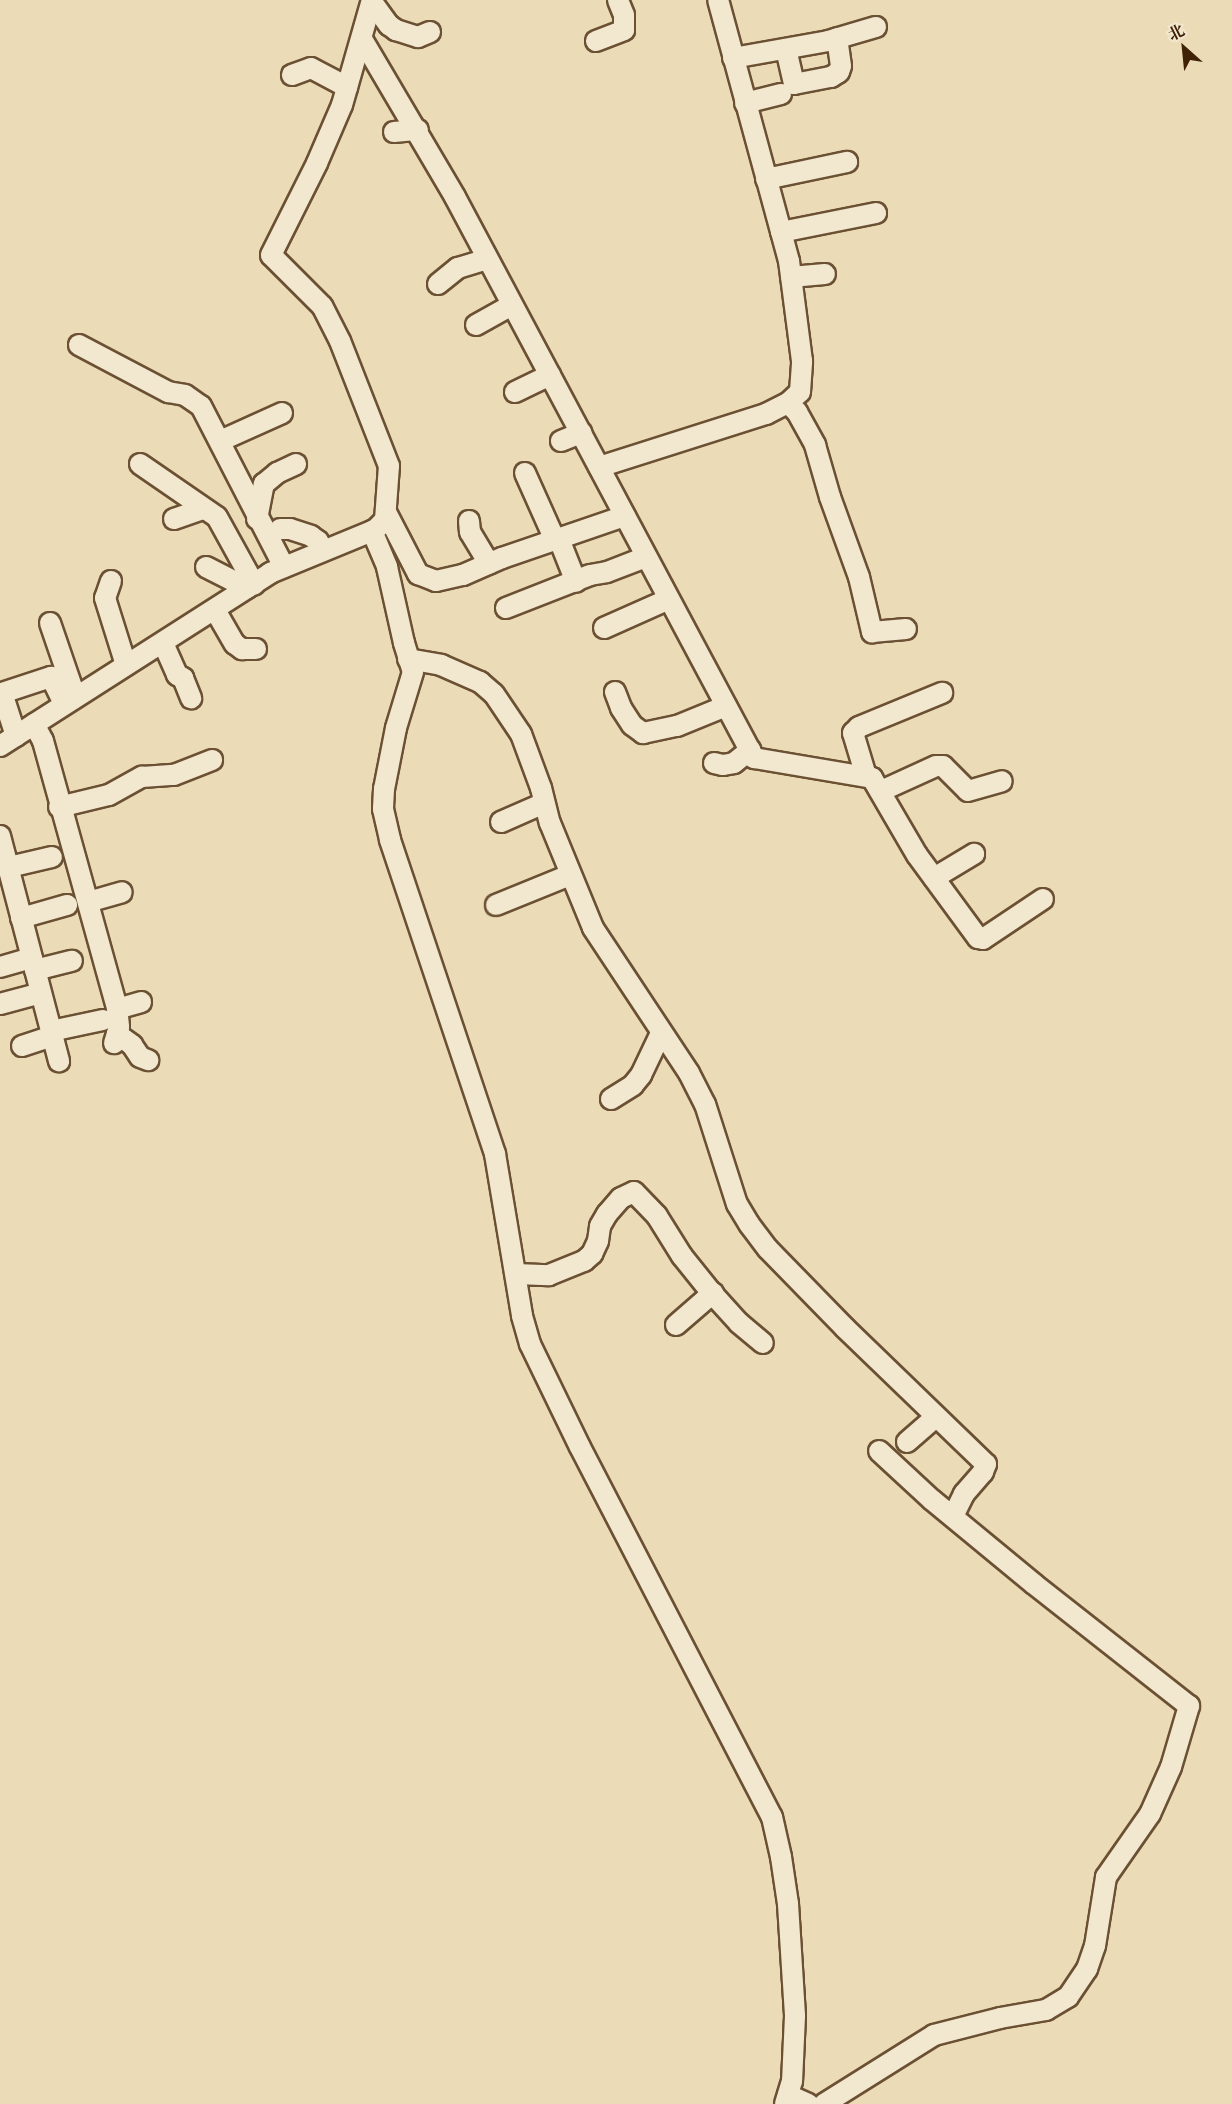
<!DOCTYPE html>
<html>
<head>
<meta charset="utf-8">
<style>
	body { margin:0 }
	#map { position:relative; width:1232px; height:2104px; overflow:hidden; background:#ebdcb7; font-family:"Gentium Book Plus","Noto Serif SC",serif }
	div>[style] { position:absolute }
	.roads { filter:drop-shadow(2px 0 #6b5033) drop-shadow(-2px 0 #6b5033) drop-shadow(0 2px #6b5033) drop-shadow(0 -2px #6b5033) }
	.street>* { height:20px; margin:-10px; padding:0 10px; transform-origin:10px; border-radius:10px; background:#f2e8d0 }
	span { translate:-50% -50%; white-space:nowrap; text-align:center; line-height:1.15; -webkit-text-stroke:4.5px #f2e8d0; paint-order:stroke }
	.north { position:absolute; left:1154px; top:18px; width:60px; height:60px; -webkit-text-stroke:4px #f2e8d0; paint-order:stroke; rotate:333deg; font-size:16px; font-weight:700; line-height:24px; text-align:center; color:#402207 }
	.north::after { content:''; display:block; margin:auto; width:21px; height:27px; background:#402207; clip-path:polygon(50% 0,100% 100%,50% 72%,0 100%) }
</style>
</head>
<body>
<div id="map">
	<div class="roads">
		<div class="street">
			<i style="left:372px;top:2px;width:29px;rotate:54deg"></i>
			<i style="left:389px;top:25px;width:9px;rotate:36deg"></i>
			<i style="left:396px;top:30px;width:23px;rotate:18deg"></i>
			<i style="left:418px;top:37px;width:13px;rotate:-23deg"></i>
			<i style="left:362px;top:39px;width:183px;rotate:59.5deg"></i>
			<i style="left:455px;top:197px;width:636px;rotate:61.94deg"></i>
			<i style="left:754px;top:758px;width:120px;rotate:9.6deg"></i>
			<i style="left:872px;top:778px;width:89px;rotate:59.7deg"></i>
			<i style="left:917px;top:855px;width:103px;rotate:53.7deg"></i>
			<i style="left:978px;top:938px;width:5px;rotate:11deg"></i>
			<i style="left:983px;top:939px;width:72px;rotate:-33.7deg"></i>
			<i style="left:596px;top:41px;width:30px;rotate:-21deg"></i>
			<i style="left:624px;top:30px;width:15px;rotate:-90deg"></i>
			<i style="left:624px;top:15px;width:16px;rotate:-112deg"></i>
			<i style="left:786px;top:49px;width:36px;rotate:77deg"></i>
			<i style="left:794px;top:84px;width:38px;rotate:-11deg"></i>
			<i style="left:831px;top:77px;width:9px;rotate:-32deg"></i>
			<i style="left:839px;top:72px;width:6px;rotate:-72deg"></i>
			<i style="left:841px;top:66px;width:28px;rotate:-98deg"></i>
			<i style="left:733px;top:58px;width:97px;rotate:-10.1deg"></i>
			<i style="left:828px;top:41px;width:50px;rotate:-16.3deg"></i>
			<i style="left:292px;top:75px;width:20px;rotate:-20deg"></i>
			<i style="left:311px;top:68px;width:41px;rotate:27.8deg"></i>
			<i style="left:745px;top:103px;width:37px;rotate:-14deg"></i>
			<i style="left:394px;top:132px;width:24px;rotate:-5deg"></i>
			<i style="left:766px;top:179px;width:83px;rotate:-11.9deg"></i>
			<i style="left:781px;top:232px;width:97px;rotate:-11.3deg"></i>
			<i style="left:791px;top:277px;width:34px;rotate:-5deg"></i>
			<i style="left:438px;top:284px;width:26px;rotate:-39deg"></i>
			<i style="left:458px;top:268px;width:30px;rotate:-17deg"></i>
			<i style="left:476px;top:325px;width:41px;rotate:-29.1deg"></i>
			<i style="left:79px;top:345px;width:101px;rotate:27.8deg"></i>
			<i style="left:168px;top:392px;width:17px;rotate:10deg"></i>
			<i style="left:185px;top:395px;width:19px;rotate:35deg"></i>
			<i style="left:201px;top:406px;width:181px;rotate:62.7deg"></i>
			<i style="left:515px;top:392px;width:39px;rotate:-26deg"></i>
			<i style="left:788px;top:403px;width:13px;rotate:45deg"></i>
			<i style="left:797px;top:412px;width:38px;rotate:61deg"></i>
			<i style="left:815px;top:445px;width:54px;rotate:73.9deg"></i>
			<i style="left:830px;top:497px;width:85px;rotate:70.1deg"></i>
			<i style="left:859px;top:577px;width:57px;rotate:76.7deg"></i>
			<i style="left:872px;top:632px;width:34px;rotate:-5deg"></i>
			<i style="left:220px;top:441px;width:68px;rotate:-24.3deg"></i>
			<i style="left:561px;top:441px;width:22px;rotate:-22deg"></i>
			<i style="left:140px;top:464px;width:93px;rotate:34.5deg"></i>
			<i style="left:217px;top:517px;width:77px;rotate:61.1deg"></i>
			<i style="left:599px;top:467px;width:175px;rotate:-17.6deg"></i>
			<i style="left:766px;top:414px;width:25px;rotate:-27deg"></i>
			<i style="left:788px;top:403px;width:16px;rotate:-43deg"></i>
			<i style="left:800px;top:392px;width:31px;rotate:-86deg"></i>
			<i style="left:802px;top:361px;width:101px;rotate:-97.4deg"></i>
			<i style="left:789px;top:261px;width:270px;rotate:-105.2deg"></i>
			<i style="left:525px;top:473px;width:73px;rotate:65.9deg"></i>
			<i style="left:386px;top:512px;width:70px;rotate:62.7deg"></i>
			<i style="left:418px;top:574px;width:19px;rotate:21deg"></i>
			<i style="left:436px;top:581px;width:28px;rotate:-13deg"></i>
			<i style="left:463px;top:575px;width:43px;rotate:-23.6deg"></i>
			<i style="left:502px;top:558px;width:130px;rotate:-18.9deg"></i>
			<i style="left:174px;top:519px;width:31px;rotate:-19deg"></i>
			<i style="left:257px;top:519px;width:36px;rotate:-79deg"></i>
			<i style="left:264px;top:484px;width:17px;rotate:-40deg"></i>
			<i style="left:277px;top:473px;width:21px;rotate:-25deg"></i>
			<i style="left:469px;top:521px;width:11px;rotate:85deg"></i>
			<i style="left:470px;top:532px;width:37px;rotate:59deg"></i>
			<i style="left:280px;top:529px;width:10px"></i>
			<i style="left:290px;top:529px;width:22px;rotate:18deg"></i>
			<i style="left:311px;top:536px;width:9px;rotate:36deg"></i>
			<i style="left:318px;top:541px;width:11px;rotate:68deg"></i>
			<i style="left:372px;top:531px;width:39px;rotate:67deg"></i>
			<i style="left:387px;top:567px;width:78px;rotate:77.4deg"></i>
			<i style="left:404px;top:643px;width:30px;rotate:73deg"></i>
			<i style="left:413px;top:672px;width:59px;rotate:106.9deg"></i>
			<i style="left:396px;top:728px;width:62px;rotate:101.1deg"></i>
			<i style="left:384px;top:789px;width:20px;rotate:93deg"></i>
			<i style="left:383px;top:809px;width:32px;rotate:77deg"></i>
			<i style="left:390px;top:840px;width:331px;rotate:71.5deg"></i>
			<i style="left:495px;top:1154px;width:164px;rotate:80.5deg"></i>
			<i style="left:522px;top:1316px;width:29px;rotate:74deg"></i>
			<i style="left:530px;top:1344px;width:114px;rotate:64.1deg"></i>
			<i style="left:580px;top:1447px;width:417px;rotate:62.6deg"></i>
			<i style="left:772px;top:1817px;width:41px;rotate:77.3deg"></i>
			<i style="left:781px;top:1857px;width:48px;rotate:81.5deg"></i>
			<i style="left:788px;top:1904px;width:112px;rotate:86.4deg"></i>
			<i style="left:795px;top:2016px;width:65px;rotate:92.6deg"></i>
			<i style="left:792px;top:2081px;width:24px;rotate:107deg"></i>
			<i style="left:559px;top:539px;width:46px;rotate:68.4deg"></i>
			<i style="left:206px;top:567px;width:46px;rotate:27.1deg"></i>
			<i style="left:111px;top:581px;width:18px;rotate:109deg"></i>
			<i style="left:105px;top:598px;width:70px;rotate:72.6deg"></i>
			<i style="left:506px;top:608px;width:90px;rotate:-21.4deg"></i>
			<i style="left:590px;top:575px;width:17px;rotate:-10deg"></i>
			<i style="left:607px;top:572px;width:42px;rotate:-21deg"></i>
			<i style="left:215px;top:610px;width:39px;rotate:60deg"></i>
			<i style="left:235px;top:644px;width:9px;rotate:36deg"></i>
			<i style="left:242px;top:649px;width:14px"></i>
			<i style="left:50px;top:623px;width:77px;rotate:71.1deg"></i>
			<i style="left:604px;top:628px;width:71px;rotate:-24deg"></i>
			<i style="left:163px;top:643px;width:35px;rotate:66deg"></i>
			<i style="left:177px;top:675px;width:7px;rotate:27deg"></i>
			<i style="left:183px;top:678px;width:22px;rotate:68deg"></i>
			<i style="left:408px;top:659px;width:34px;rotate:10deg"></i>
			<i style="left:441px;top:665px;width:43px;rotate:23.6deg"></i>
			<i style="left:480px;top:682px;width:18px;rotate:41deg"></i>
			<i style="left:494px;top:694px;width:48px;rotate:56deg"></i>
			<i style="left:521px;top:734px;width:58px;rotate:69.7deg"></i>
			<i style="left:541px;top:788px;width:36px;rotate:76deg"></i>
			<i style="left:550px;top:823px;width:113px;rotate:67.7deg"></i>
			<i style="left:593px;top:928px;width:174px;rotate:56.5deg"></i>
			<i style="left:689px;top:1073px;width:35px;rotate:63deg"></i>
			<i style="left:705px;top:1104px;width:105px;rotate:72.3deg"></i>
			<i style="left:737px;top:1204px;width:23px;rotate:59deg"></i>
			<i style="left:749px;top:1224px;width:31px;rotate:53deg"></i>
			<i style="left:768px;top:1249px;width:110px;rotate:45.7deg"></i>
			<i style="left:845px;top:1328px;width:196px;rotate:44deg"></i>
			<i style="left:986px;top:1464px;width:9px;rotate:111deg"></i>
			<i style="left:983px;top:1472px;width:29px;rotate:131deg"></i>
			<i style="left:964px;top:1494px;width:25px;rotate:116deg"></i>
			<i style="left:615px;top:692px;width:17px;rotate:69deg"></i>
			<i style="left:621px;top:708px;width:20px;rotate:57deg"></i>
			<i style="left:632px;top:725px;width:14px;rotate:36deg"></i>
			<i style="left:643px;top:733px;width:35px;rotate:-12deg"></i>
			<i style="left:677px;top:726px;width:53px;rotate:-22.2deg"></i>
			<i style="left:34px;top:724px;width:19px;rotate:62deg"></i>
			<i style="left:43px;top:741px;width:276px;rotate:74.5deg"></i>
			<i style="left:117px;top:1007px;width:20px;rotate:84deg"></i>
			<i style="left:119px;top:1027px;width:17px;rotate:107deg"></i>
			<i style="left:16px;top:736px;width:45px;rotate:-108deg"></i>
			<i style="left:2px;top:693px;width:52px;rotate:-18.1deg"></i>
			<i style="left:51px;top:677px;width:30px;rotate:64deg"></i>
			<i style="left:0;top:746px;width:321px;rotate:-32.6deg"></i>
			<i style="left:270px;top:573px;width:113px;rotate:-22.3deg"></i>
			<i style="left:375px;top:530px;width:14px;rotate:-45deg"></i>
			<i style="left:385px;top:520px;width:54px;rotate:-85.8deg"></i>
			<i style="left:389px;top:466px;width:134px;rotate:-111.4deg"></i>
			<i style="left:340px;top:341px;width:39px;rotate:-117deg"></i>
			<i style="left:322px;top:306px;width:72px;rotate:-135deg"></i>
			<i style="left:271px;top:255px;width:103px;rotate:-63.4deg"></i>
			<i style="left:317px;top:163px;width:63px;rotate:-66.7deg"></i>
			<i style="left:342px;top:105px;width:109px;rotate:-74.1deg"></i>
			<i style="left:714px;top:763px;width:9px;rotate:13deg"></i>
			<i style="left:723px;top:765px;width:11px;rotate:-10deg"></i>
			<i style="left:734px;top:763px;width:21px;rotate:-39deg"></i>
			<i style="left:866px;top:776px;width:45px;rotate:-106.8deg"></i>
			<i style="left:853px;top:733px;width:8px;rotate:-45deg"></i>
			<i style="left:859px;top:727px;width:90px;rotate:-22.3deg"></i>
			<i style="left:881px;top:791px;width:60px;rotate:-24.4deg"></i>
			<i style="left:936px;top:766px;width:7px"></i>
			<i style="left:943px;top:766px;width:35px;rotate:45deg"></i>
			<i style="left:968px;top:791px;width:35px;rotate:-16deg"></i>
			<i style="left:59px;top:807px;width:51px;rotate:-13.5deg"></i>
			<i style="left:109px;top:795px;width:38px;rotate:-29deg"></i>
			<i style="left:142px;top:777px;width:32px;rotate:-4deg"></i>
			<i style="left:174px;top:775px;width:41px;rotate:-21.5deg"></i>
			<i style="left:501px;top:822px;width:47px;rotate:-23.8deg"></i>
			<i style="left:0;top:836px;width:233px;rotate:75.3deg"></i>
			<i style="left:9px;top:867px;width:44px;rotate:-13.1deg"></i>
			<i style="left:934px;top:878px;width:47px;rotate:-31deg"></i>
			<i style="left:88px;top:902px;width:35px;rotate:-16deg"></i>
			<i style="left:496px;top:905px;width:80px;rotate:-22.1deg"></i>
			<i style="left:21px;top:918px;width:48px;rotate:-15.8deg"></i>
			<i style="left:0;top:967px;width:33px;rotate:-16deg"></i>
			<i style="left:35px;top:970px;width:38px;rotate:-14deg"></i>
			<i style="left:0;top:1004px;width:42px;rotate:-15deg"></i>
			<i style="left:117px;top:1009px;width:25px;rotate:-16deg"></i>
			<i style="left:51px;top:1031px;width:53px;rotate:-11.9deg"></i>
			<i style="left:117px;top:1034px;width:19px;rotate:36deg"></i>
			<i style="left:132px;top:1045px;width:14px;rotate:56deg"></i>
			<i style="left:140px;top:1057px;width:9px;rotate:21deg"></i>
			<i style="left:22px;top:1046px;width:32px;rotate:-18deg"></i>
			<i style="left:611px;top:1099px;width:26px;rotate:-32deg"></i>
			<i style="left:633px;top:1085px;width:13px;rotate:-51deg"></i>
			<i style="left:641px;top:1075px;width:47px;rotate:-64.5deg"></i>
			<i style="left:516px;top:1274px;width:33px;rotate:2deg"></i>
			<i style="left:549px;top:1275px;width:38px;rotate:-22deg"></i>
			<i style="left:584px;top:1261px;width:11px;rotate:-41deg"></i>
			<i style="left:592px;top:1254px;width:14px;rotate:-65deg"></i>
			<i style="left:598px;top:1241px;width:15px;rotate:-82deg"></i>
			<i style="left:600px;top:1226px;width:14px;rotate:-60deg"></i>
			<i style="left:607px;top:1214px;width:21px;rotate:-49deg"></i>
			<i style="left:621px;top:1198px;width:14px;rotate:-25deg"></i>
			<i style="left:634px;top:1192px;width:33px;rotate:46deg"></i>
			<i style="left:657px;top:1216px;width:47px;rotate:58deg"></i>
			<i style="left:682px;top:1256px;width:45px;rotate:51.3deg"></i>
			<i style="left:710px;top:1291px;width:43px;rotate:47.8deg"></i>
			<i style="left:739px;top:1323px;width:31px;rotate:40deg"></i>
			<i style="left:676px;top:1325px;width:49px;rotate:-40.9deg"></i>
			<i style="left:907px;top:1442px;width:38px;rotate:-41deg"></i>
			<i style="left:788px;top:2095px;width:22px;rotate:24deg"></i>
			<i style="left:824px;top:2104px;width:130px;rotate:-32.1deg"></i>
			<i style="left:934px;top:2035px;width:68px;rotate:-14.4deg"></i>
			<i style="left:1000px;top:2018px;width:47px;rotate:-9.9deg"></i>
			<i style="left:1046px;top:2010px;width:26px;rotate:-31deg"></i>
			<i style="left:1068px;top:1997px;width:34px;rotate:-56deg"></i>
			<i style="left:1087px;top:1969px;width:24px;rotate:-71deg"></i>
			<i style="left:1095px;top:1946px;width:70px;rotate:-80.9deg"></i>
			<i style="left:1106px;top:1877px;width:77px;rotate:-55.1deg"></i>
			<i style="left:1150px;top:1814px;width:51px;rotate:-65.9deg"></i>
			<i style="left:1171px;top:1767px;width:64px;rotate:-73.6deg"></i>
			<i style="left:1189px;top:1706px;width:197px;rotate:-141.8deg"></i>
			<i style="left:1034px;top:1584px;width:132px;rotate:-140.5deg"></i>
			<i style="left:932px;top:1500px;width:72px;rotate:-137.2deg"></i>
		</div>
	</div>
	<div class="north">北</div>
</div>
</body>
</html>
